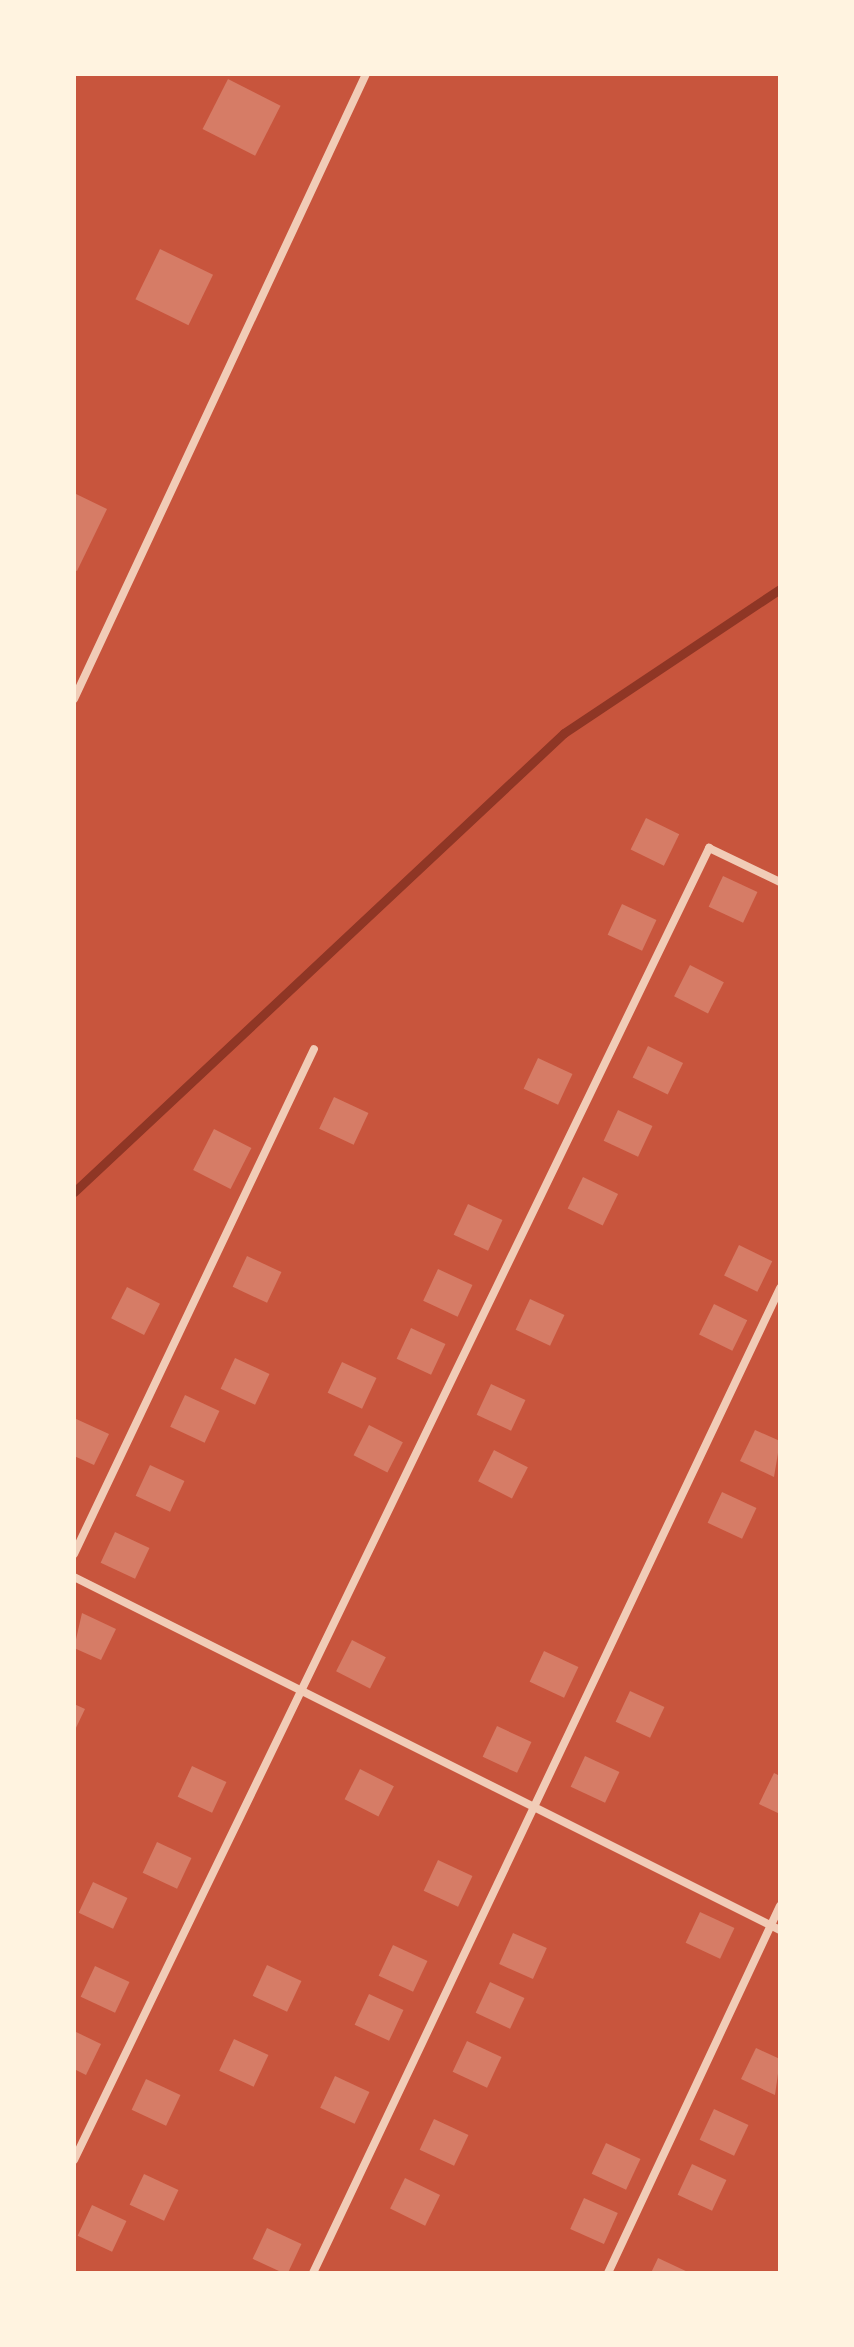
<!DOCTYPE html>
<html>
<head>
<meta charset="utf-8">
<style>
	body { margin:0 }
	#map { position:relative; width:854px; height:2347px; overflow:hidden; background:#c8553d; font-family:"Fira Sans",sans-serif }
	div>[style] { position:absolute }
	.stream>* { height:9px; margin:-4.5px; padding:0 4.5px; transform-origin:4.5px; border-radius:4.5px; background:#8f3625 }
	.building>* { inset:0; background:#d67c66; transform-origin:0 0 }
	.minor>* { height:8px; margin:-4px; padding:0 4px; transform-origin:4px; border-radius:4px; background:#f1ccb7 }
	span { translate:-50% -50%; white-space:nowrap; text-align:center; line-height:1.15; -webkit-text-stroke:6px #fff3e0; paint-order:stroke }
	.frame { position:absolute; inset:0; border:76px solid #fff3e0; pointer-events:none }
</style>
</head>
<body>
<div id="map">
	<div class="stream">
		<i style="left:74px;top:1192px;width:671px;rotate:-43.13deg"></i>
		<i style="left:564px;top:733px;width:260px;rotate:-33.7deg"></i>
	</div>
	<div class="building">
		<i style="left:228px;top:79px;width:59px;height:56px;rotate:27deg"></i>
		<i style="left:160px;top:249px;width:59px;height:56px;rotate:26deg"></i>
		<i style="clip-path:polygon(74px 493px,107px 509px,77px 571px,74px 570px)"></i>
		<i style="left:646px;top:818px;width:37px;height:35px;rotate:26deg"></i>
		<i style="left:723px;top:876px;width:38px;height:34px;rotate:25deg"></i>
		<i style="left:622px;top:904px;width:38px;height:34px;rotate:25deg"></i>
		<i style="left:690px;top:965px;width:38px;height:35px;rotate:27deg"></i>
		<i style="left:648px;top:1046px;width:39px;height:35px;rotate:26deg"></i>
		<i style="left:538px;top:1058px;width:38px;height:34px;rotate:25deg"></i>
		<i style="left:334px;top:1097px;width:38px;height:35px;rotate:25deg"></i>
		<i style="left:618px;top:1110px;width:38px;height:34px;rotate:25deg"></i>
		<i style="left:214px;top:1129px;width:42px;height:46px;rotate:27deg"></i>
		<i style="left:583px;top:1177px;width:39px;height:35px;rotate:26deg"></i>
		<i style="left:468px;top:1204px;width:38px;height:34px;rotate:25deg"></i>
		<i style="left:739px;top:1245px;width:37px;height:34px;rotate:26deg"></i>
		<i style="left:247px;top:1256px;width:38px;height:34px;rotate:25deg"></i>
		<i style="left:438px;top:1269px;width:38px;height:35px;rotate:25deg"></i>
		<i style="left:127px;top:1287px;width:37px;height:35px;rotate:27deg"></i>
		<i style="left:530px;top:1299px;width:38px;height:34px;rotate:25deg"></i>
		<i style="left:714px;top:1304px;width:37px;height:34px;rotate:26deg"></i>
		<i style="left:411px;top:1328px;width:38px;height:34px;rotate:25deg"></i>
		<i style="left:235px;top:1358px;width:38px;height:34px;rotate:25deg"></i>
		<i style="left:342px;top:1362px;width:38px;height:34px;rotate:25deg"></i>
		<i style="left:491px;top:1384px;width:38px;height:34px;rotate:25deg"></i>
		<i style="left:185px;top:1395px;width:38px;height:35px;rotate:25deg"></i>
		<i style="clip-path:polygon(74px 1418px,109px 1434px,94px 1465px,74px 1456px)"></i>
		<i style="left:369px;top:1425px;width:38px;height:34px;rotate:27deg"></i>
		<i style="clip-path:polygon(755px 1430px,780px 1441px,774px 1477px,740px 1461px)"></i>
		<i style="left:494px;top:1450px;width:38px;height:35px;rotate:27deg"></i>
		<i style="left:150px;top:1465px;width:38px;height:34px;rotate:25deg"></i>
		<i style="left:722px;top:1492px;width:38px;height:34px;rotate:25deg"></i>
		<i style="left:115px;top:1532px;width:38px;height:34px;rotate:25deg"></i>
		<i style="clip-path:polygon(82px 1613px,116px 1629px,101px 1660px,74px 1648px)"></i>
		<i style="left:352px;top:1640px;width:38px;height:35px;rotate:27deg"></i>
		<i style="left:544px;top:1651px;width:38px;height:34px;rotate:25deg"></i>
		<i style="left:630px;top:1691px;width:38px;height:34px;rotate:25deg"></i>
		<i style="clip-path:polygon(74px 1704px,85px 1709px,74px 1732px)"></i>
		<i style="left:497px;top:1726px;width:38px;height:34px;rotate:25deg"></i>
		<i style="left:585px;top:1756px;width:38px;height:34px;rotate:25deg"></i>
		<i style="left:192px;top:1766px;width:38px;height:34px;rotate:25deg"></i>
		<i style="left:360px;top:1769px;width:38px;height:34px;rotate:27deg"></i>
		<i style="clip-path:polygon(774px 1773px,780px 1776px,780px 1814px,759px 1804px)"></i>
		<i style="left:157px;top:1842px;width:38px;height:34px;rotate:25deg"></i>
		<i style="left:438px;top:1860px;width:38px;height:34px;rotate:25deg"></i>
		<i style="left:93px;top:1882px;width:38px;height:34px;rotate:25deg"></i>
		<i style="left:700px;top:1912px;width:38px;height:34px;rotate:25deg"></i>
		<i style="left:513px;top:1933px;width:37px;height:34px;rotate:24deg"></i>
		<i style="left:393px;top:1945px;width:38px;height:34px;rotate:25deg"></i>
		<i style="left:267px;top:1965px;width:38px;height:34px;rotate:25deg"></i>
		<i style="left:95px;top:1966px;width:38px;height:34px;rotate:25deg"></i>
		<i style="left:490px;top:1982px;width:38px;height:34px;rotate:25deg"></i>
		<i style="left:369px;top:1994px;width:38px;height:34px;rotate:25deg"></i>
		<i style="clip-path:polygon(74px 2031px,101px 2044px,86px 2075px,74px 2069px)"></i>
		<i style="left:234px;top:2039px;width:38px;height:35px;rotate:25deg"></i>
		<i style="left:467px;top:2041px;width:38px;height:34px;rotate:25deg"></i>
		<i style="clip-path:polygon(756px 2048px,780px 2059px,775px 2095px,741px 2079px)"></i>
		<i style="left:335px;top:2076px;width:38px;height:35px;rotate:25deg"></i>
		<i style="left:146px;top:2079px;width:38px;height:34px;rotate:25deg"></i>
		<i style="left:714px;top:2109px;width:38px;height:34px;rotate:25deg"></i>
		<i style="left:434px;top:2119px;width:38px;height:34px;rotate:25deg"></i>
		<i style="left:606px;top:2143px;width:38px;height:34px;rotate:25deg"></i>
		<i style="left:692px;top:2164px;width:38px;height:34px;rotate:25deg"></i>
		<i style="left:144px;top:2174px;width:38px;height:34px;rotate:25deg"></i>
		<i style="left:405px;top:2178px;width:39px;height:34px;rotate:26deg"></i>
		<i style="left:584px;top:2198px;width:37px;height:34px;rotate:24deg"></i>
		<i style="left:92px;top:2205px;width:38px;height:34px;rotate:25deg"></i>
		<i style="left:267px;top:2228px;width:38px;height:34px;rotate:25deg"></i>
		<i style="clip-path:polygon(658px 2258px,690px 2273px,651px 2273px)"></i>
	</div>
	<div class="minor">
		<i style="left:74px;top:699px;width:690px;rotate:-64.96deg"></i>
		<i style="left:74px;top:1554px;width:559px;rotate:-64.58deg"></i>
		<i style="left:74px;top:1577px;width:789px;rotate:26.57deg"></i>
		<i style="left:74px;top:2160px;width:1458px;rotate:-64.17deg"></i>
		<i style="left:709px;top:848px;width:79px;rotate:25.6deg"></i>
		<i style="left:313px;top:2273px;width:1090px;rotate:-64.63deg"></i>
		<i style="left:608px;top:2273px;width:405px;rotate:-64.9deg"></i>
	</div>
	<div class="frame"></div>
</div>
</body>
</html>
